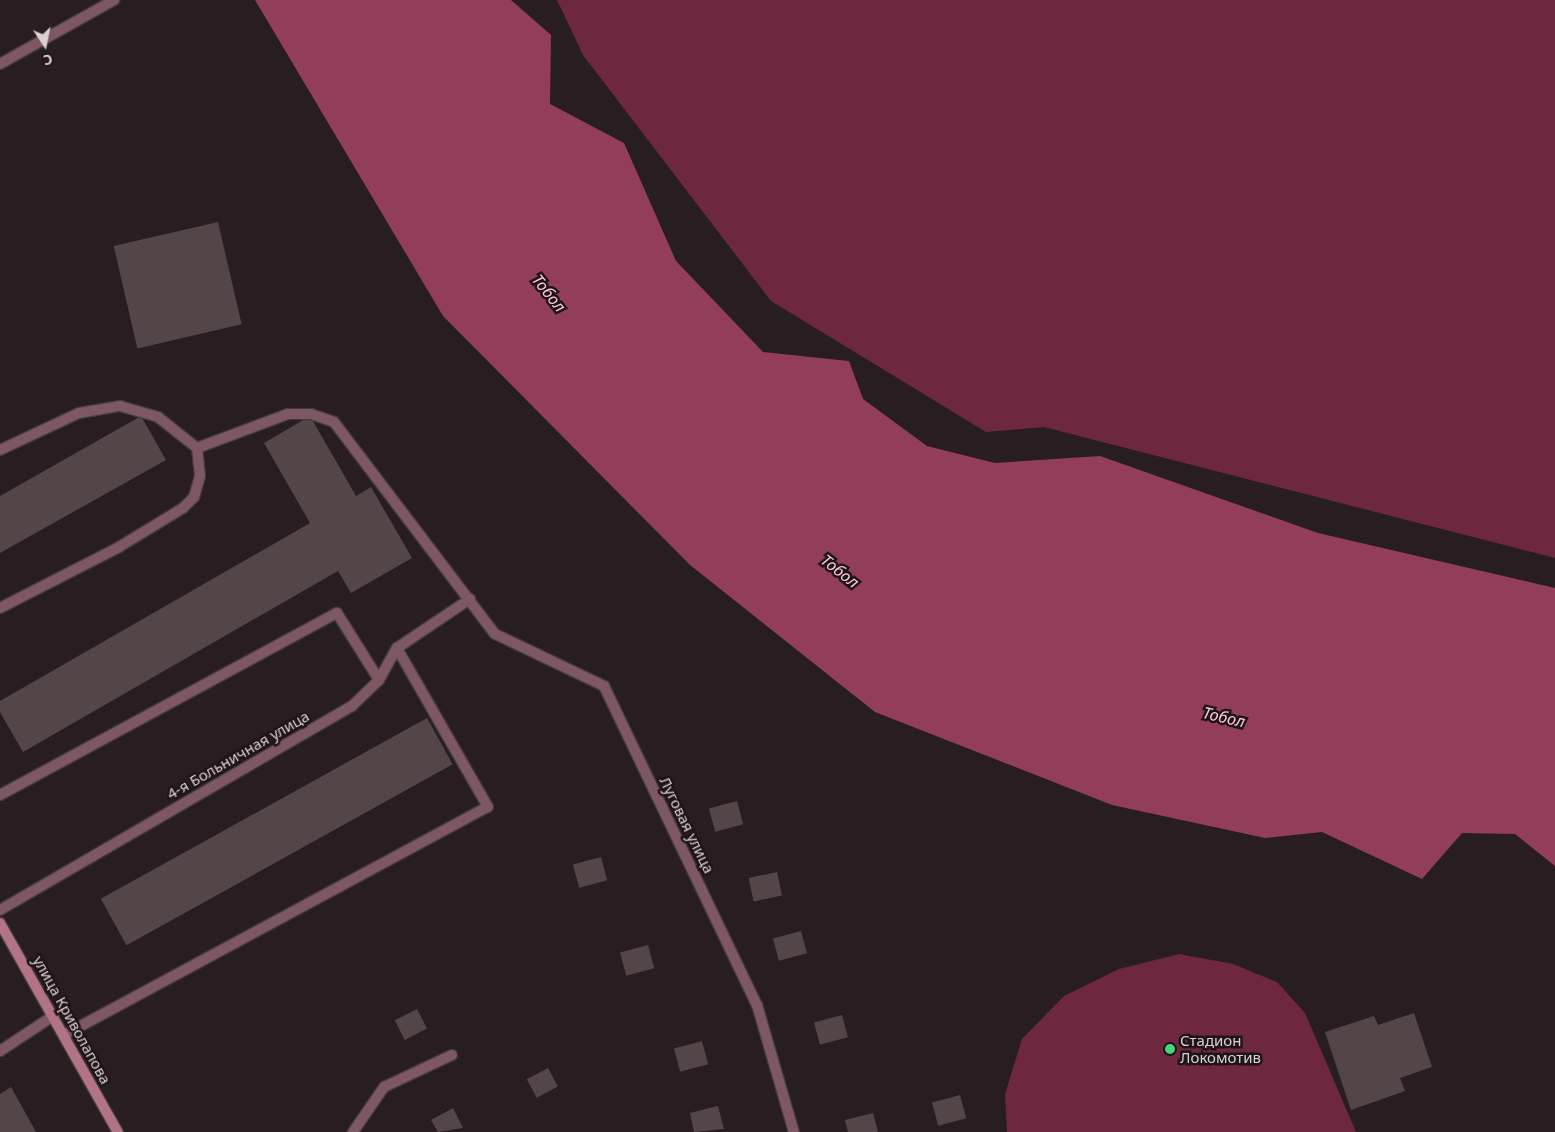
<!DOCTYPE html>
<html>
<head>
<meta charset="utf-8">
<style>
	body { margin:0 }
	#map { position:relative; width:1555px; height:1132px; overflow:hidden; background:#281d20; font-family:"Noto Sans",sans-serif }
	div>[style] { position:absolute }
	.green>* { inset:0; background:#6d2840 }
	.water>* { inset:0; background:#923d59 }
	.building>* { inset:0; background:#534649; transform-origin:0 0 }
	.roads { filter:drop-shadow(1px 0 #443a3d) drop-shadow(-1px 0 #443a3d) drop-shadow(0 1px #443a3d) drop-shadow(0 -1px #443a3d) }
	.lane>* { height:10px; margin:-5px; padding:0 5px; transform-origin:5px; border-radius:5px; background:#7d5761 }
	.secondary>* { height:10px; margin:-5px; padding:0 5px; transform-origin:5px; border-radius:5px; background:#b27485 }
	.dots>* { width:14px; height:14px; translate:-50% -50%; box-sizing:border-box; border:2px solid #1f1417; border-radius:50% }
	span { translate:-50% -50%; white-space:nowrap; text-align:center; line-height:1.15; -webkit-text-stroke:5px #1f1417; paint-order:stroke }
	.street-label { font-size:15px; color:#dad1d3 }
	.poi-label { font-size:15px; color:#dad1d3 }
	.left { translate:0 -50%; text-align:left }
	.water-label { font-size:16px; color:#ffccd8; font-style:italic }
	.north { position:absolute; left:20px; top:20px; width:50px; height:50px; -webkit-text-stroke:4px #1f1417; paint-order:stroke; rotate:169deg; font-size:14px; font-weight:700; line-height:20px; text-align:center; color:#dad1d3 }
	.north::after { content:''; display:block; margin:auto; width:18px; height:22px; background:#dad1d3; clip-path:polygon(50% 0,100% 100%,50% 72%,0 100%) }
</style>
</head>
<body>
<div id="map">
	<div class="green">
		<i style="clip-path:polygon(557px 0,1555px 0,1555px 558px,1044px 427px,986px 432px,771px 301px,583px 55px)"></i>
		<i style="clip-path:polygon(1179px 954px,1233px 964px,1277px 982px,1305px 1013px,1356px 1132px,1007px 1132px,1005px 1094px,1022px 1039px,1064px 996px,1119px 969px)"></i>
	</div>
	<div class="water">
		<i style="clip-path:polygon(255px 0,511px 0,551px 35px,550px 104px,624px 143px,676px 261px,763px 352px,849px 361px,863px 399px,927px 446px,995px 463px,1100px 456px,1318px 533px,1555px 588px,1555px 866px,1515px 834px,1462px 833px,1422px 879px,1322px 832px,1265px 838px,1112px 805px,875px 712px,690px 565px,443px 316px)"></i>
	</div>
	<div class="building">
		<i style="left:218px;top:222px;width:105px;height:107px;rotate:77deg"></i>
		<i style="clip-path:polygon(141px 416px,166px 460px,0 553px,0 496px)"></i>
		<i style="clip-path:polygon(310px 416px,356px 496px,371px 487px,412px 558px,351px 593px,338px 571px,23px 752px,0 712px,0 701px,310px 523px,264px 443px)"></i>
		<i style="left:427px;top:718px;width:53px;height:373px;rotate:61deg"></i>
		<i style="left:737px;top:801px;width:24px;height:29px;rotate:75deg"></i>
		<i style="left:601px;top:857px;width:24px;height:29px;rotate:75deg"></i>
		<i style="left:777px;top:872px;width:24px;height:29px;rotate:78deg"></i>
		<i style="left:801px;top:931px;width:23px;height:29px;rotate:75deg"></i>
		<i style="left:648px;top:945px;width:24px;height:29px;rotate:75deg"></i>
		<i style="left:417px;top:1009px;width:22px;height:25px;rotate:63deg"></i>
		<i style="clip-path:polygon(1414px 1013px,1432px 1067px,1400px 1078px,1405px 1091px,1351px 1110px,1325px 1032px,1374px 1016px,1378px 1025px)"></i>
		<i style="left:842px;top:1015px;width:23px;height:29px;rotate:75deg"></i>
		<i style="left:702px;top:1041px;width:24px;height:29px;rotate:75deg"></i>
		<i style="left:548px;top:1068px;width:21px;height:24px;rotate:62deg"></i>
		<i style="clip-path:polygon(11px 1087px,36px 1132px,0 1132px,0 1094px)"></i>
		<i style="left:960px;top:1095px;width:24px;height:29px;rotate:75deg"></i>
		<i style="clip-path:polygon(718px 1106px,724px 1129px,694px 1132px,690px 1113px)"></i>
		<i style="clip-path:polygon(453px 1108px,463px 1128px,438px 1132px,431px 1120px)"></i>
		<i style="clip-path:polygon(873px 1113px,878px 1132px,848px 1132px,845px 1120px)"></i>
	</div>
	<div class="roads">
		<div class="lane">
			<i style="left:0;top:64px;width:131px;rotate:-29.3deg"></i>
			<i style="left:0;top:450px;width:87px;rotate:-25.1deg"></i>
			<i style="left:79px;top:413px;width:42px;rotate:-9.7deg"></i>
			<i style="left:120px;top:406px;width:40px;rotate:16deg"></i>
			<i style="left:158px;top:417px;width:50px;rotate:38.5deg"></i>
			<i style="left:197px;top:448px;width:97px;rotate:-20.5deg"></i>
			<i style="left:288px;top:414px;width:23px"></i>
			<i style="left:311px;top:414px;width:24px;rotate:19deg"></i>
			<i style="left:334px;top:422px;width:266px;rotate:52.8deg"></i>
			<i style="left:495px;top:634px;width:121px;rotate:25.5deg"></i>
			<i style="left:604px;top:686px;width:354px;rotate:64.4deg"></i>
			<i style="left:757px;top:1005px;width:132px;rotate:73.8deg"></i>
			<i style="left:0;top:608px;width:134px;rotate:-27.1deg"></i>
			<i style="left:119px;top:547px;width:75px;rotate:-31.4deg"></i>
			<i style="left:183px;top:508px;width:16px;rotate:-45deg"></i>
			<i style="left:194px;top:497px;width:22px;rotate:-74deg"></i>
			<i style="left:200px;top:476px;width:28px;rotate:-96deg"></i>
			<i style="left:0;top:795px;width:383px;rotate:-28.4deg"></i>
			<i style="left:337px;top:613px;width:79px;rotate:57.9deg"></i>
			<i style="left:0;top:910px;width:407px;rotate:-30.1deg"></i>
			<i style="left:352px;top:706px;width:37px;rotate:-44deg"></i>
			<i style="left:379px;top:680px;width:37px;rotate:-61deg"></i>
			<i style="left:397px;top:648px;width:88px;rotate:-33.9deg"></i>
			<i style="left:64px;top:1035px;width:481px;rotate:-28.3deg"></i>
			<i style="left:488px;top:807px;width:183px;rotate:-119.8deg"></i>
			<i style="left:0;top:1051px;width:64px;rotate:-33.4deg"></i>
			<i style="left:353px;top:1132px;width:55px;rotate:-55.4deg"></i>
			<i style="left:384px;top:1087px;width:75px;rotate:-25.2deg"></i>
		</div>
		<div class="secondary">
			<i style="left:0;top:923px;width:240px;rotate:60.6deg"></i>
		</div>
	</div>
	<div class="dots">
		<i style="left:1170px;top:1049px;background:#42d77b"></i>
	</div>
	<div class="street-label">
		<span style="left:238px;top:755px;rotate:-30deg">4-я Больничная улица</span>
		<span style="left:687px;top:825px;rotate:64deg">Луговая улица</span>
		<span style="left:72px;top:1020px;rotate:61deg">улица Криволапова</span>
	</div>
	<div class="poi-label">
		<span class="left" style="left:1180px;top:1049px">Стадион<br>Локомотив</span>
	</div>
	<div class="water-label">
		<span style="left:549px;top:293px;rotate:51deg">Тобол</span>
		<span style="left:840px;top:571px;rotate:38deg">Тобол</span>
		<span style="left:1224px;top:717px;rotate:13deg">Тобол</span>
	</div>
	<div class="north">С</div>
</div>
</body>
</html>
